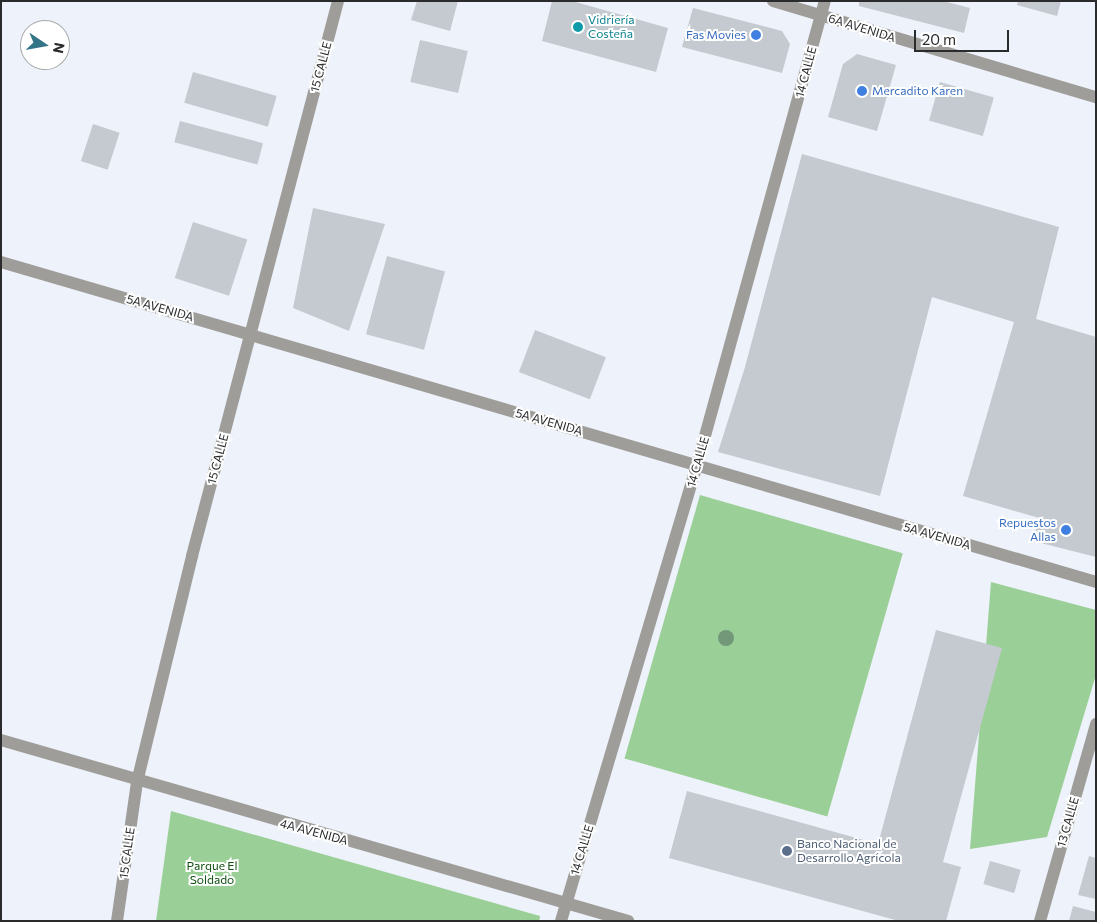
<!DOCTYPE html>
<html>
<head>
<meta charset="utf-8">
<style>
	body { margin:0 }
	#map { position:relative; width:1097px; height:922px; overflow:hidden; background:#eef2fa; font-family:Commissioner,sans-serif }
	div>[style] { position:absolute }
	.green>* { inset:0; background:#9ad097; transform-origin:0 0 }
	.building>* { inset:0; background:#c5c9d0; transform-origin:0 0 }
	.minor>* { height:12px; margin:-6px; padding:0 6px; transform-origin:6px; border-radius:6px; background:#9e9d9a }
	.trees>* { width:16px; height:16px; margin:-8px; border-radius:50%; background:#739879 }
	.dots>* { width:14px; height:14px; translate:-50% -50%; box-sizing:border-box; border:2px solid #fff; border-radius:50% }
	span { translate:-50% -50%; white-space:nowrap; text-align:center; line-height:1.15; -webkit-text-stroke:4px #fff; paint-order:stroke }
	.culture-label { font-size:12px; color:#0d838f }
	.left { translate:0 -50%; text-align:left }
	.street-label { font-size:12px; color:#292b2d }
	.shop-label { font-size:12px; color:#366cbe }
	.right { translate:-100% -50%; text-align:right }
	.service-label { font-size:12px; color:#4e5e75 }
	.park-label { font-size:12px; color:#0f4f10 }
	.frame { position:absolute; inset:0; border:2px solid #292b2d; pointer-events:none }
	.north { position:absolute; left:20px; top:20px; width:50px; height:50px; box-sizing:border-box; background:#fff; border:1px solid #a9aaab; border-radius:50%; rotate:102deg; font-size:14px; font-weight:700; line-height:20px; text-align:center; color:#292b2d }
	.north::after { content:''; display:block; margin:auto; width:18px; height:22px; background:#337587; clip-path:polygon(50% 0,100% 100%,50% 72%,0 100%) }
	.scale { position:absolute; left:914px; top:30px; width:95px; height:22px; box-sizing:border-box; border:2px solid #292b2d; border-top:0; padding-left:6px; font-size:15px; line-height:18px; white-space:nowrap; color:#292b2d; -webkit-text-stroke:4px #fff; paint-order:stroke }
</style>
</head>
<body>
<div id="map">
	<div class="green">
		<i style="left:700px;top:495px;width:211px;height:274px;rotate:16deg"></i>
		<i style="clip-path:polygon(991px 582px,1096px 610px,1096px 675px,1047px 837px,970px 849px)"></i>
		<i style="clip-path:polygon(171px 811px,540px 916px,540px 917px,539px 921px,156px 921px)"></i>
	</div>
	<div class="building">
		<i style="clip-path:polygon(417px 1px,458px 1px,450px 31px,411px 20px)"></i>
		<i style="clip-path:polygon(552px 1px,572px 1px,668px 28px,656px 72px,542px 41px)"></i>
		<i style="clip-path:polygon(859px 1px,943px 1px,970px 8px,964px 33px,859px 6px)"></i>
		<i style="clip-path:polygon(1018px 1px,1061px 1px,1057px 16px,1017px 5px)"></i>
		<i style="clip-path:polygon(693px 8px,782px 31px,790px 44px,782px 73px,682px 47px)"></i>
		<i style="left:420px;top:40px;width:49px;height:43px;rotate:13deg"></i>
		<i style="clip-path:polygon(857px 54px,896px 65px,877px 131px,828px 117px,843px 64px)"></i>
		<i style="left:193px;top:72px;width:87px;height:32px;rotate:16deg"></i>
		<i style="left:940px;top:82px;width:56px;height:40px;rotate:16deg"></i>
		<i style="left:180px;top:121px;width:86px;height:22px;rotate:15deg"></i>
		<i style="left:93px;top:124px;width:28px;height:39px;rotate:18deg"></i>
		<i style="clip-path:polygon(802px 154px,1059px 227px,1036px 319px,1096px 337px,1096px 557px,1033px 541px,1039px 518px,963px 496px,1014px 322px,932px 297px,880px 496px,718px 452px,745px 367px)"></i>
		<i style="clip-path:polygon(313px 208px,385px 224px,349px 331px,293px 308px)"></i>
		<i style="left:193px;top:222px;width:57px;height:59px;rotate:18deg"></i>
		<i style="left:387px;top:256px;width:60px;height:81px;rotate:15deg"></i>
		<i style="left:535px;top:330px;width:76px;height:45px;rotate:21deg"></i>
		<i style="clip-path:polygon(936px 630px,1002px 648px,943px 862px,961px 867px,946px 921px,899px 921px,669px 858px,687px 791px,878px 844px)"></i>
		<i style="clip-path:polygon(1089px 856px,1096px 858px,1096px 899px,1078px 895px)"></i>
		<i style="left:990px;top:861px;width:32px;height:24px;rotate:16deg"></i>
		<i style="clip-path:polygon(1073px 906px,1096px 912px,1096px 921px,1069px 921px)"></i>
	</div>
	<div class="minor">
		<i style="left:773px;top:1px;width:337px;rotate:16.6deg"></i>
		<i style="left:1px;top:262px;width:1141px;rotate:16.29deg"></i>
		<i style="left:1px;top:740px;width:653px;rotate:16.1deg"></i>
		<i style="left:117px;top:921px;width:140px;rotate:-81.8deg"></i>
		<i style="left:137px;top:782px;width:233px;rotate:-76.3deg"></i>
		<i style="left:192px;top:556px;width:574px;rotate:-75.26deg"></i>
		<i style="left:561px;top:921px;width:476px;rotate:-73.4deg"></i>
		<i style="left:697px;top:465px;width:481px;rotate:-74.6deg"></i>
		<i style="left:1040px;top:921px;width:205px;rotate:-74.1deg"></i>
	</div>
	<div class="trees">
		<i style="left:726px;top:638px"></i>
	</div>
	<div class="dots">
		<i style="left:578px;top:27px;background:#0f9aa8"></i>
		<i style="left:756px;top:35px;background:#3f7fe0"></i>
		<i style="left:862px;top:91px;background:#3f7fe0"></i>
		<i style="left:1066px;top:530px;background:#3f7fe0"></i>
		<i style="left:787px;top:851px;background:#5c6f8a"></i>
	</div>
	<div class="culture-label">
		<span class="left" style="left:588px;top:27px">Vidriería<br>Costeña</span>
	</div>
	<div class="street-label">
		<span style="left:862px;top:28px;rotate:17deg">6A AVENIDA</span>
		<span style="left:321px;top:67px;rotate:-75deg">15 CALLE</span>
		<span style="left:806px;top:72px;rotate:-75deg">14 CALLE</span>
		<span style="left:160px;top:308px;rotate:16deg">5A AVENIDA</span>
		<span style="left:549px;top:422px;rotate:16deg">5A AVENIDA</span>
		<span style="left:218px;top:459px;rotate:-75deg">15 CALLE</span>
		<span style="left:698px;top:462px;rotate:-74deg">14 CALLE</span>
		<span style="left:937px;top:536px;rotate:16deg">5A AVENIDA</span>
		<span style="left:1068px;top:822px;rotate:-74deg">13 CALLE</span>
		<span style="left:314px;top:832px;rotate:15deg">4A AVENIDA</span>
		<span style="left:582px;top:850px;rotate:-73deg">14 CALLE</span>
		<span style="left:127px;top:853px;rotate:-82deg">15 CALLE</span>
	</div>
	<div class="shop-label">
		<span class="right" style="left:746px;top:35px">Fas Movies</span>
		<span class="left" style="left:872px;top:91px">Mercadito Karen</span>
		<span class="right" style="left:1056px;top:530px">Repuestos<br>Allas</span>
	</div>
	<div class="service-label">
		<span class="left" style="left:797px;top:851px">Banco Nacional de<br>Desarrollo Agrícola</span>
	</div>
	<div class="park-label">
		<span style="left:212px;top:873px">Parque El<br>Soldado</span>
	</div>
	<div class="frame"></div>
	<div class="north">N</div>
	<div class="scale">20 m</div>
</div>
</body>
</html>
